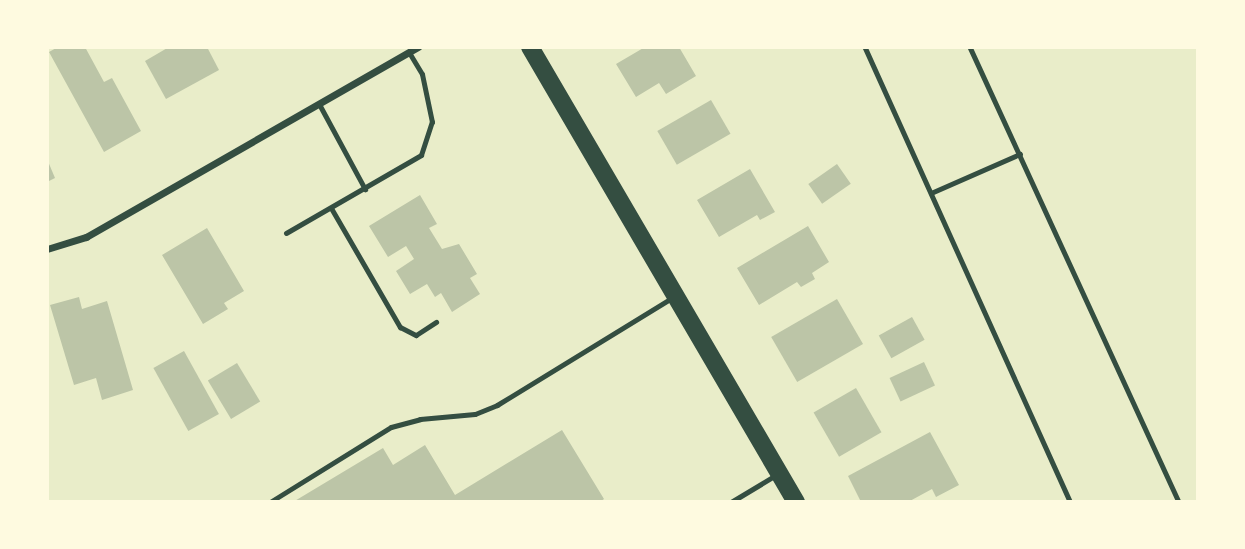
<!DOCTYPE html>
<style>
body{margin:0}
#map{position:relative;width:1245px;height:549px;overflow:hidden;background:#e9edc9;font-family:Poppins,sans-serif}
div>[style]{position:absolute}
.building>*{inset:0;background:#bcc5a7;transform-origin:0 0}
.path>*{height:4.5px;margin:-2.25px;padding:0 2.25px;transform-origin:2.25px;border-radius:2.25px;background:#344e41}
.service>*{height:5px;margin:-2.5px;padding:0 2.5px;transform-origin:2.5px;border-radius:2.5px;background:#344e41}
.minor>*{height:7px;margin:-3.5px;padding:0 3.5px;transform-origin:3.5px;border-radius:3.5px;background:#344e41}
.primary>*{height:18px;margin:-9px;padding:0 9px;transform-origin:9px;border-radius:9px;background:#344e41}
span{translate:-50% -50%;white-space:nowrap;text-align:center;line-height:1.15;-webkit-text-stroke:7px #fefae0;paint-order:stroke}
.frame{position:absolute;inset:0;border:49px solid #fefae0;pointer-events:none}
</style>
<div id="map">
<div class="building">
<i style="clip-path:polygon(58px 47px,85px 47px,104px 82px,112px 78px,141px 131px,104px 152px,49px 52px)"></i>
<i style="clip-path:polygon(169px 47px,207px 47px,219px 70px,166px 99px,145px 61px)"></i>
<i style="clip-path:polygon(645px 47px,679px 47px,696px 76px,666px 94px,659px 83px,636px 97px,616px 64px)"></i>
<i style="left:711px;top:100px;width:39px;height:62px;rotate:60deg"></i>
<i style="clip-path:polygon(47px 159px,55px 178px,47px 182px)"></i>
<i style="left:837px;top:164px;width:24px;height:35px;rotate:55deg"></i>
<i style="clip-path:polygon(750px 169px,775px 212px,760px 220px,757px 215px,719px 237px,697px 200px)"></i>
<i style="clip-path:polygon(420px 195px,437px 224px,429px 228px,442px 249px,459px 244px,477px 274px,470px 278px,480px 294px,452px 312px,441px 293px,435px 297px,427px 284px,410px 294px,396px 271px,414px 259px,406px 246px,388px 257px,369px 226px)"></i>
<i style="clip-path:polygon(808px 226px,829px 262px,812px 273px,815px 279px,801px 287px,797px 282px,759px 305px,737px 268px)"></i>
<i style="clip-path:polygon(207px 228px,244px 291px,224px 303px,228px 309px,203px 324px,162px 255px)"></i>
<i style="clip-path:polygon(79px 297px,82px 309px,107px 301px,133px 390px,102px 400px,96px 378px,74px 385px,50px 305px)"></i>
<i style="left:837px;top:299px;width:52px;height:76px;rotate:60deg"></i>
<i style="left:912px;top:317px;width:26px;height:38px;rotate:61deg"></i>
<i style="left:184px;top:351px;width:72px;height:35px;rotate:61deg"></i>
<i style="left:924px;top:362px;width:26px;height:38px;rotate:65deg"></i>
<i style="left:237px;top:363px;width:45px;height:34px;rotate:59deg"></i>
<i style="left:856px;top:388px;width:51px;height:49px;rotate:60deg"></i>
<i style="clip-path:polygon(562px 430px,604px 499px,600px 502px,293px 502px,383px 448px,393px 465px,425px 445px,455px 495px)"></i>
<i style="clip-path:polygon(930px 432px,959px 485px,936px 497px,932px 489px,908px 502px,861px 502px,848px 476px)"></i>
</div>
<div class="path">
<i style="left:865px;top:47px;width:499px;rotate:65.7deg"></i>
<i style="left:970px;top:47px;width:501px;rotate:65.33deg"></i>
<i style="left:931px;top:193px;width:97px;rotate:-23.7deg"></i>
</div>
<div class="service">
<i style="left:319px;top:104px;width:97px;rotate:61.6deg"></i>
<i style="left:331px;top:208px;width:138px;rotate:59.9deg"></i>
<i style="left:400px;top:327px;width:18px;rotate:27deg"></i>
<i style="left:416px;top:335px;width:24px;rotate:-33deg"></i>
<i style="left:286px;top:233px;width:156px;rotate:-30deg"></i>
<i style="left:421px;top:155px;width:35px;rotate:-72deg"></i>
<i style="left:432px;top:122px;width:49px;rotate:-101.8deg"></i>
<i style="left:422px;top:74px;width:26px;rotate:-121deg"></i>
<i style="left:270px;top:502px;width:142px;rotate:-31.8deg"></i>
<i style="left:391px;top:427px;width:30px;rotate:-15deg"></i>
<i style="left:420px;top:419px;width:55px;rotate:-5.2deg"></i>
<i style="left:475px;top:414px;width:24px;rotate:-22deg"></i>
<i style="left:497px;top:405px;width:206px;rotate:-31.5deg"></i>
<i style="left:731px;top:502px;width:52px;rotate:-31deg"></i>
</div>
<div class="minor">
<i style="left:47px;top:249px;width:41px;rotate:-17.1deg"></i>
<i style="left:86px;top:237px;width:383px;rotate:-29.8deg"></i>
</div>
<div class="primary">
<i style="left:530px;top:47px;width:527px;rotate:59.69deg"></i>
</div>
<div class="frame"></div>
</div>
